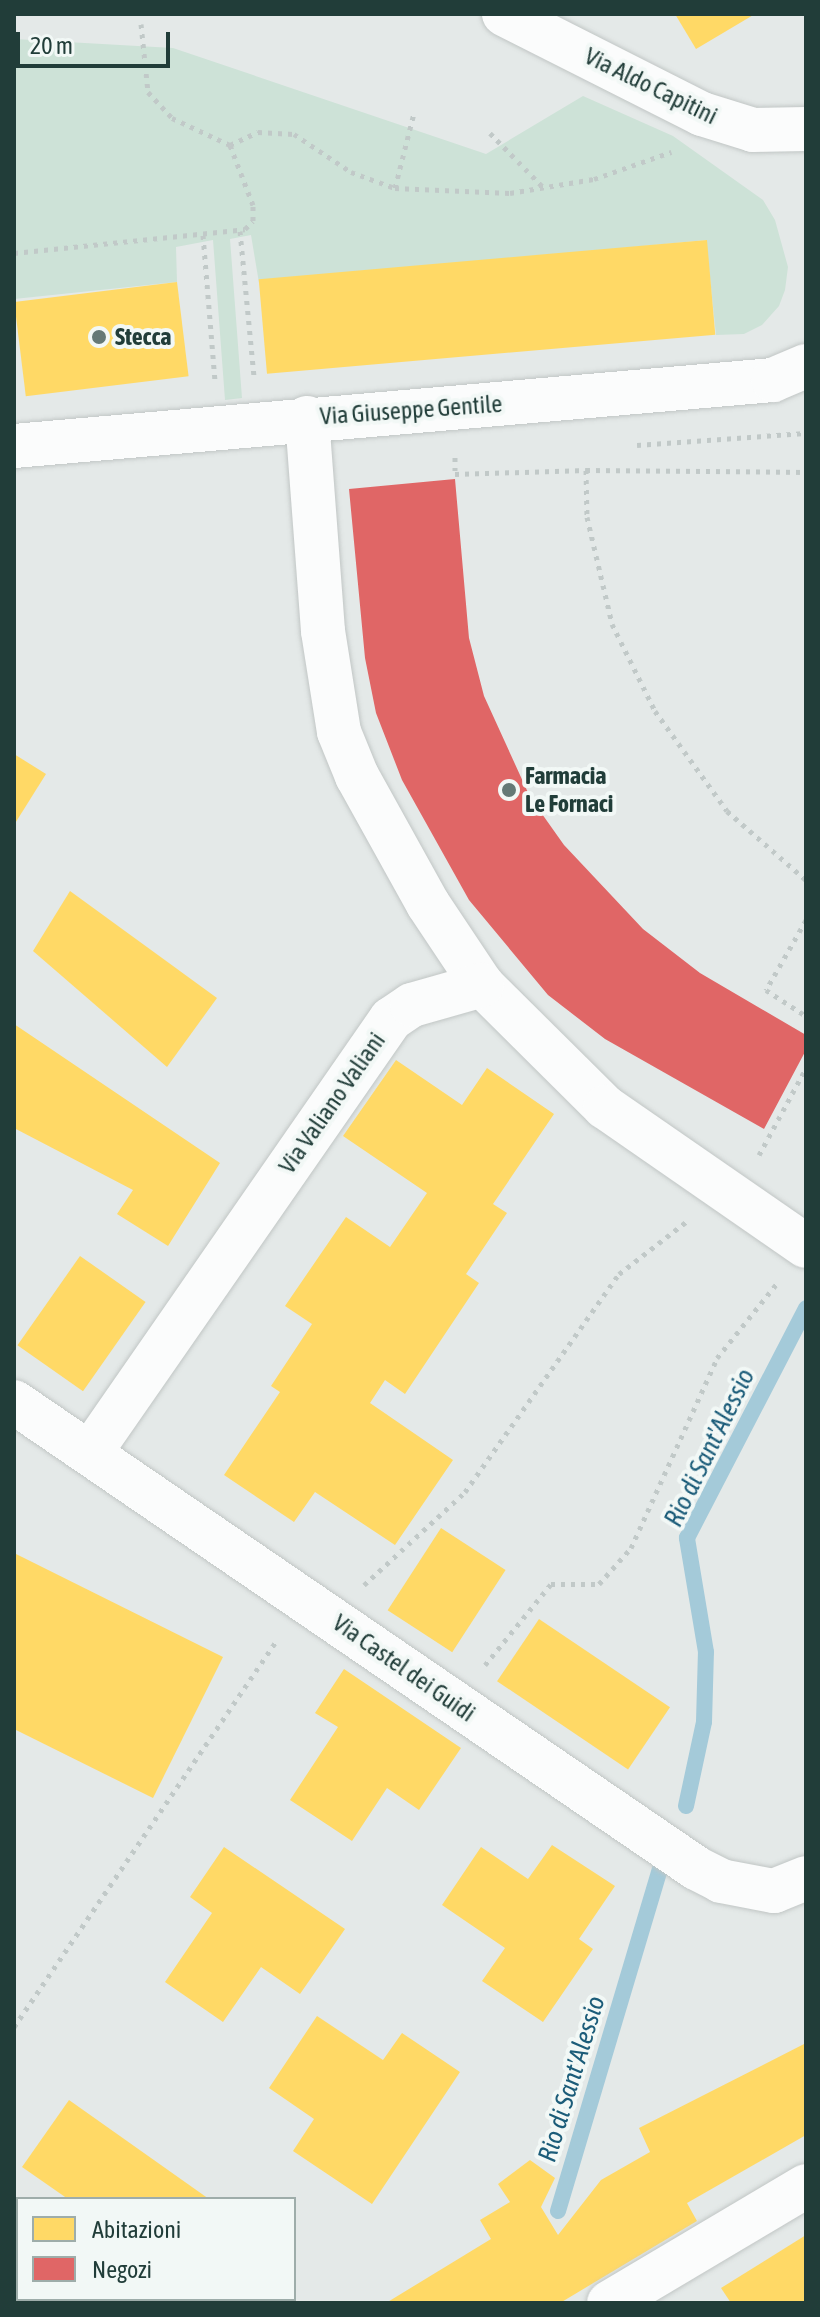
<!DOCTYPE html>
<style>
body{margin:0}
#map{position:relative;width:820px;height:2317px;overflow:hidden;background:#e4e9e8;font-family:"Asap Condensed",sans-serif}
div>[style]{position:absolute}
.green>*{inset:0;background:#cde2d7}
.homes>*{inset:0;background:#ffd966;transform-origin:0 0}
.shops>*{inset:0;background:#e06666}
.stream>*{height:16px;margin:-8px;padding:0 8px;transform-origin:8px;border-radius:8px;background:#a4cad9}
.path>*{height:5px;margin-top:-2.5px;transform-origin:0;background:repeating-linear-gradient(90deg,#c1c9c8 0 4px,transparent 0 10px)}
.roads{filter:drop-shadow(0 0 2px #c1c6c5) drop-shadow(0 0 2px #c1c6c5)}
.minor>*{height:44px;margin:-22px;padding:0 22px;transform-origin:22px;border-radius:22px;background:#fbfcfc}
.dots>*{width:22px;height:22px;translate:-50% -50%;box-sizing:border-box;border:4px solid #f2f8f6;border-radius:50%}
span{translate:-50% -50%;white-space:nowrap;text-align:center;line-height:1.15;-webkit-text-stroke:8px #f2f8f6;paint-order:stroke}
.street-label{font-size:24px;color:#213d39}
.poi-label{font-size:24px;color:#213d39;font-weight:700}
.left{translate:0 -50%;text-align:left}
.water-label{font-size:26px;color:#1b5c79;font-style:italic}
.frame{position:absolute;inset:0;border:16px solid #213d39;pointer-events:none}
.legend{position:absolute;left:16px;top:2197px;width:280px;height:104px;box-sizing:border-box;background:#f2f8f6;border:2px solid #9eadaa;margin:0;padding:10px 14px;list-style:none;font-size:24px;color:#213d39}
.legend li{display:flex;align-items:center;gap:16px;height:40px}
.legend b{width:40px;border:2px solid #9eadaa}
.scale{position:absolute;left:16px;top:32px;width:154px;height:36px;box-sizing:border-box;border:4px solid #213d39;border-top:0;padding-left:10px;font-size:24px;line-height:28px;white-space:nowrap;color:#213d39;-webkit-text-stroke:6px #f2f8f6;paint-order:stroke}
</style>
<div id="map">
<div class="green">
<i style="clip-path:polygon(14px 39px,173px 48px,486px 154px,583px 96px,673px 136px,763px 200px,775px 220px,788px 267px,785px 290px,779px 306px,762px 325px,744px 334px,716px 335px,706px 240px,259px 283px,251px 235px,230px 239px,242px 398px,225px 400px,213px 240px,176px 247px,177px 282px,14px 299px)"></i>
</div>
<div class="homes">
<i style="clip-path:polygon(675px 14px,755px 14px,696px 49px)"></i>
<i style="left:707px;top:240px;width:95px;height:450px;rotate:85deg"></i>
<i style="left:177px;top:282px;width:95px;height:164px;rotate:83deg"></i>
<i style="clip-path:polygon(14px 754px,46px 774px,14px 825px)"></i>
<i style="clip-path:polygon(70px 891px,217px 998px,167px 1067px,33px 951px)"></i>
<i style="clip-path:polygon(14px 1024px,220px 1163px,168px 1246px,117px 1214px,133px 1190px,14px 1128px)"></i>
<i style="clip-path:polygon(396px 1060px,462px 1105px,487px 1068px,554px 1114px,493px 1204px,507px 1213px,466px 1274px,479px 1283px,405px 1394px,385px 1380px,370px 1403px,453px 1460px,395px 1545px,315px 1492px,294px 1522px,224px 1475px,280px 1392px,271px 1386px,312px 1324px,285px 1306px,346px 1217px,390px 1247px,427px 1193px,343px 1136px)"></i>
<i style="left:80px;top:1256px;width:80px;height:109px;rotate:35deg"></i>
<i style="left:441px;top:1528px;width:77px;height:98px;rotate:33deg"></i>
<i style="clip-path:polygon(14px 1553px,223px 1657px,153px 1798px,14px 1729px)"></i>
<i style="left:539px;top:1619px;width:158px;height:75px;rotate:34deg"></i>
<i style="clip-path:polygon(344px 1669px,461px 1748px,419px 1810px,387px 1788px,352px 1841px,290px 1800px,338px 1727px,315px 1713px)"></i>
<i style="clip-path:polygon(552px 1845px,615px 1886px,579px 1939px,593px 1949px,543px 2022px,482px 1981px,505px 1948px,442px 1905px,481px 1847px,528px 1879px)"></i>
<i style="clip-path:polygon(224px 1847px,345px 1929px,300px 1994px,261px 1967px,223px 2022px,165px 1982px,212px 1913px,190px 1897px)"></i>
<i style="clip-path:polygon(317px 2016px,383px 2060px,402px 2033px,460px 2072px,372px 2204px,293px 2151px,314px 2119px,269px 2088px)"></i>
<i style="clip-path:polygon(806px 2043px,806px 2135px,687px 2203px,697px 2221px,560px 2303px,386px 2303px,491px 2239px,480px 2220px,510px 2202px,498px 2184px,530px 2160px,555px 2178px,541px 2207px,558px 2235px,601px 2180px,650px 2152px,639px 2128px)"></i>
<i style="clip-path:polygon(69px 2100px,209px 2199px,68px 2199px,22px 2167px)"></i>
<i style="clip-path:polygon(806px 2235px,806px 2303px,731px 2303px,721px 2288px)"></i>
</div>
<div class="shops">
<i style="clip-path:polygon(455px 479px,469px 638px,484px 696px,530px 797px,564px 845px,643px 929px,700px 973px,806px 1035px,806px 1050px,764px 1129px,605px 1039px,548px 995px,469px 900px,402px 780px,376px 713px,365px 658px,349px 489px)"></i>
</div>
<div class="stream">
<i style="left:686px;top:1806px;width:86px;rotate:-77.9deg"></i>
<i style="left:704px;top:1722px;width:70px;rotate:-88.4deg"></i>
<i style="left:706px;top:1652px;width:116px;rotate:-99.5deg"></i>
<i style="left:687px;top:1538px;width:259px;rotate:-62.6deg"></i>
<i style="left:558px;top:2211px;width:357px;rotate:-73.4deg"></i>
</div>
<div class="path">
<i style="left:141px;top:24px;width:68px;rotate:84.1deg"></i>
<i style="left:148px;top:92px;width:35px;rotate:47deg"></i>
<i style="left:172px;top:118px;width:64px;rotate:25deg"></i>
<i style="left:230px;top:145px;width:31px;rotate:-25deg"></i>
<i style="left:258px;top:132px;width:36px;rotate:3deg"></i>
<i style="left:294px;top:134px;width:69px;rotate:33.7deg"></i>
<i style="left:351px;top:172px;width:47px;rotate:20deg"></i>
<i style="left:395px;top:188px;width:115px;rotate:2.5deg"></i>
<i style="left:510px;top:193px;width:85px;rotate:-9.5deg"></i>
<i style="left:594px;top:179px;width:82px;rotate:-19.3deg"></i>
<i style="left:490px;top:133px;width:77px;rotate:45.5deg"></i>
<i style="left:395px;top:188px;width:77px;rotate:-75.8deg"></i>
<i style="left:240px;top:231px;width:147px;rotate:84.5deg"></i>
<i style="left:203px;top:235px;width:146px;rotate:85.3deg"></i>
<i style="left:14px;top:253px;width:232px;rotate:-5.9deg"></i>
<i style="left:245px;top:229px;width:11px;rotate:-45deg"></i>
<i style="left:253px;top:221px;width:16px;rotate:-90deg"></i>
<i style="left:253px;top:205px;width:64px;rotate:-111deg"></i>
<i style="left:637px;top:445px;width:169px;rotate:-4.1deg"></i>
<i style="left:455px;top:457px;width:17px;rotate:90deg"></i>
<i style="left:455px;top:474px;width:131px;rotate:-1.7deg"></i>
<i style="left:586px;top:470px;width:47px;rotate:88.8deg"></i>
<i style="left:587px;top:517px;width:110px;rotate:76.8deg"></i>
<i style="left:612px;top:624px;width:97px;rotate:63.7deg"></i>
<i style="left:655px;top:711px;width:123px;rotate:54.2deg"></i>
<i style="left:727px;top:811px;width:105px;rotate:41.1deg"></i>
<i style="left:586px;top:470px;width:220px;rotate:0.5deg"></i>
<i style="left:806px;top:920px;width:81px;rotate:119.7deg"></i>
<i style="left:766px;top:990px;width:48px;rotate:33deg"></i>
<i style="left:759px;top:1155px;width:99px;rotate:-61.6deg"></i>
<i style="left:364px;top:1585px;width:137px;rotate:-42.6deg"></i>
<i style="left:465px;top:1492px;width:267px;rotate:-54.8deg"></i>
<i style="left:619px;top:1274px;width:86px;rotate:-37.9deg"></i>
<i style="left:485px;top:1665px;width:104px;rotate:-50.8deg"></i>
<i style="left:551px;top:1584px;width:48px"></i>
<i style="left:599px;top:1584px;width:48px;rotate:-48.4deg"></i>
<i style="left:631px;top:1548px;width:209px;rotate:-65.6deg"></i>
<i style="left:717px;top:1358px;width:97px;rotate:-51.2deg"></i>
<i style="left:14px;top:2027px;width:468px;rotate:-55.8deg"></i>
</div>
<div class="roads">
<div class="minor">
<i style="left:504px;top:14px;width:222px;rotate:26.8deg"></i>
<i style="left:702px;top:114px;width:53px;rotate:17.4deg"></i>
<i style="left:753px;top:130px;width:53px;rotate:-1.1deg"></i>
<i style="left:307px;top:418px;width:214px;rotate:85.7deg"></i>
<i style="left:323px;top:631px;width:102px;rotate:81deg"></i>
<i style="left:339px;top:732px;width:48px;rotate:67.8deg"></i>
<i style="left:357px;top:776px;width:146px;rotate:61deg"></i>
<i style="left:428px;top:904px;width:97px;rotate:56.3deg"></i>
<i style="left:482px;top:985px;width:173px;rotate:44.8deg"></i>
<i style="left:605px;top:1107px;width:244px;rotate:34.7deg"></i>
<i style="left:14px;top:446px;width:762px;rotate:-4.97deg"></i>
<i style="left:773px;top:380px;width:36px;rotate:-23deg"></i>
<i style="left:14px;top:1402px;width:826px;rotate:34.34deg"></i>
<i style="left:696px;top:1868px;width:28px;rotate:27deg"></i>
<i style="left:721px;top:1881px;width:54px;rotate:10.7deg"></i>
<i style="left:774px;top:1891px;width:35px;rotate:-22deg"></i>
<i style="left:90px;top:1453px;width:528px;rotate:-55.26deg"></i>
<i style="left:391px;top:1019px;width:25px;rotate:-34deg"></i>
<i style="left:412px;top:1005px;width:73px;rotate:-15.9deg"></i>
<i style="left:609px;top:2303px;width:229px;rotate:-30.7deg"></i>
</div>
</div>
<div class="dots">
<i style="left:99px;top:337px;background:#657976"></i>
<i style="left:509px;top:790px;background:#657976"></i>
</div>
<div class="street-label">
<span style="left:651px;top:86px;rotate:26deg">Via Aldo Capitini</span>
<span style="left:411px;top:410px;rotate:-4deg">Via Giuseppe Gentile</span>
<span style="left:332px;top:1103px;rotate:-55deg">Via Valiano Valiani</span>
<span style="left:404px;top:1668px;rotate:35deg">Via Castel dei Guidi</span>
</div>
<div class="poi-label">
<span class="left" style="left:115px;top:337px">Stecca</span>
<span class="left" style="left:525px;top:790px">Farmacia<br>Le Fornaci</span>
</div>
<div class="water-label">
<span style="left:710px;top:1448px;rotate:-64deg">Rio di Sant'Alessio</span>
<span style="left:572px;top:2079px;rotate:-73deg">Rio di Sant'Alessio</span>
</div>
<div class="frame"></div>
<ul class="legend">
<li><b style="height:22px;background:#ffd966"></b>Abitazioni</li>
<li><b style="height:22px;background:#e06666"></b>Negozi</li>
</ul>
<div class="scale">20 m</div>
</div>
